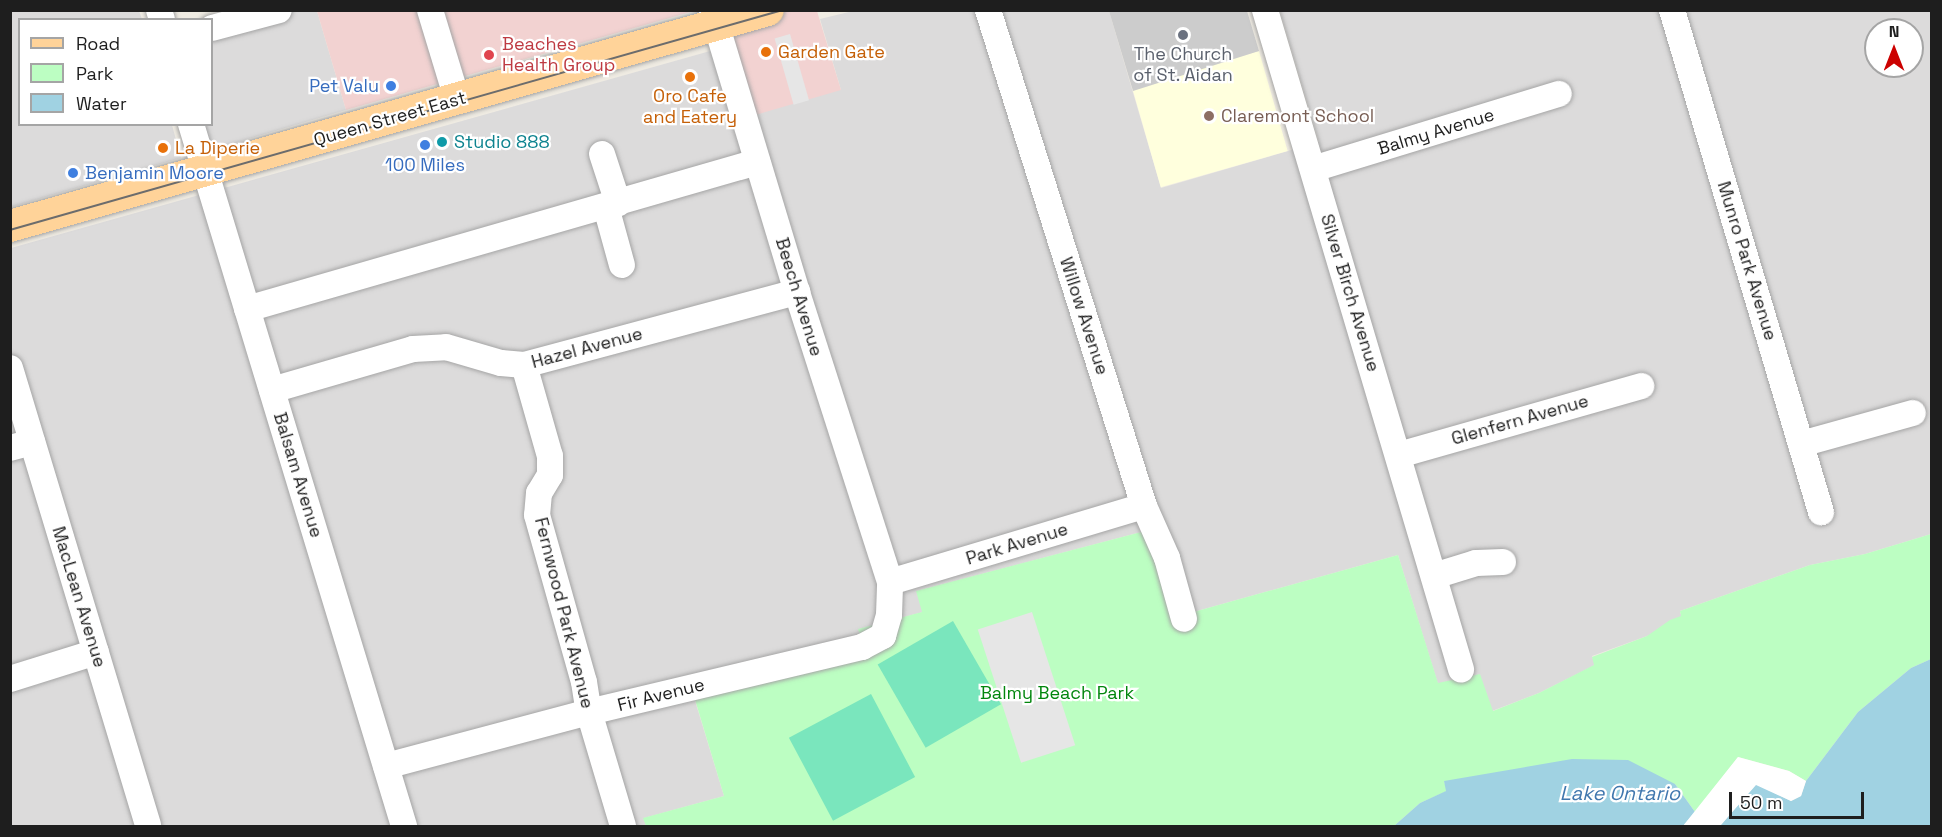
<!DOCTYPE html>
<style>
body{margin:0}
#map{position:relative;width:1942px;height:837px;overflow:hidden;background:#f0ece3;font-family:"Space Grotesk",sans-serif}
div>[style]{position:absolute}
.residential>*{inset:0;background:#dcdbdb}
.commercial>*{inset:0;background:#f2d2d1}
.education>*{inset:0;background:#ffd;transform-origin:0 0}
.religious>*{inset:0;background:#ccc}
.park>*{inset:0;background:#bcfec2}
.pitch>*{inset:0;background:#7ae6bd;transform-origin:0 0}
.parking>*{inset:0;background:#e6e6e6;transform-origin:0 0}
.water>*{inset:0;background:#a0d2e2}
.pier>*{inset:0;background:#fff}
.roads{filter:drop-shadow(0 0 2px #a5a5a5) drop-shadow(0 0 2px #a5a5a5)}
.minor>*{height:26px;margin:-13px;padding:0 13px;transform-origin:13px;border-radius:13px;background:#fff}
.major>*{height:32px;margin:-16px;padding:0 16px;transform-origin:16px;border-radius:16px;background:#ffd399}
.tram>*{height:1.5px;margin:-0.75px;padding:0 0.75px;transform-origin:0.75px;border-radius:0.75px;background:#6c6c6c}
.dots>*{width:16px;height:16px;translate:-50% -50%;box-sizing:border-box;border:3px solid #fff;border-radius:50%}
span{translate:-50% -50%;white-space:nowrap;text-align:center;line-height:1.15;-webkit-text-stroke:4.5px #fff;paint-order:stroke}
.health-label{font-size:18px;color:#be3a42}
.left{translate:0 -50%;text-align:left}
.food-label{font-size:18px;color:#c56008}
.worship-label{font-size:18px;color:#5b616d}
.shop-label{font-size:18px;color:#366cbe}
.right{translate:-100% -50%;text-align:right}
.education-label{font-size:18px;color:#785e54}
.street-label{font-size:18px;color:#1e1e1e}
.culture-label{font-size:18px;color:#0d838f}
.park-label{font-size:18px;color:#02860d}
.water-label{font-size:20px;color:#4077ae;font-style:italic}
.frame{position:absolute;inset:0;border:12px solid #1e1e1e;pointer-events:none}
.legend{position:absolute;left:18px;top:18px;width:195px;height:108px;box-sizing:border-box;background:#fff;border:2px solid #a5a5a5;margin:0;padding:8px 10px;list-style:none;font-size:18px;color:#1e1e1e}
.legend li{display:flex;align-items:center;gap:12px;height:30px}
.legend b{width:30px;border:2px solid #a5a5a5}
.north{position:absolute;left:1864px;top:18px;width:60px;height:60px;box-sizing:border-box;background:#fff;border:2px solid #a5a5a5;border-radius:50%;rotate:0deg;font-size:16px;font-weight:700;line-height:24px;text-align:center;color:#1e1e1e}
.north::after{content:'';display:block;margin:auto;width:21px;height:27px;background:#cc0100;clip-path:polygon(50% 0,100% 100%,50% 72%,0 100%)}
.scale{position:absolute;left:1729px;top:792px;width:135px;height:27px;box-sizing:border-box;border:3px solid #1e1e1e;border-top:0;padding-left:8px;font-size:18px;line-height:21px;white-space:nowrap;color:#1e1e1e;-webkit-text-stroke:4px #fff;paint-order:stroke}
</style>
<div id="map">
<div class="residential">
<i style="clip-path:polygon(11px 10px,139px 11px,142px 19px,20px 20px,20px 124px,172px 125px,181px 158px,11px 207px)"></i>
<i style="clip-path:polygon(268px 11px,317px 11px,346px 110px,211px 150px,203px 125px,212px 124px,212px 27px)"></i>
<i style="clip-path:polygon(evenodd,853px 11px,1109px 11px,1161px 188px,1319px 142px,1280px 11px,1931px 11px,1931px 534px,1865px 554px,1810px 565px,1680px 611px,1683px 623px,1592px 656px,1595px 665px,1539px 693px,1492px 711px,1438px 684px,1398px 555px,1172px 618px,1145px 531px,917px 591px,923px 612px,859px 629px,861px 639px,693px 694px,724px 796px,644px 818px,646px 826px,11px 826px,11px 248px,735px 44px,841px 90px,820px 19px,853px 11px,1876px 30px,1912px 30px,1912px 66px,1876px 66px,1876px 30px)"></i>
</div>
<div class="commercial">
<i style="clip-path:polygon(317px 11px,694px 11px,346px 110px)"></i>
<i style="clip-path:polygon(726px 11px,817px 11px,841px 90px,752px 116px)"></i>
</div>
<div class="education">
<i style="left:1259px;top:51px;width:104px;height:132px;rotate:74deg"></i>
</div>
<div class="religious">
<i style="clip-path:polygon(1109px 11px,1247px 11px,1259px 51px,1133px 91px)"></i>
</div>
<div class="park">
<i style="clip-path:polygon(1145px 531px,1172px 618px,1398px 555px,1438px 683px,1480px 674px,1493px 711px,1539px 693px,1594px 665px,1592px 657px,1647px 636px,1670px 620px,1681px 616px,1680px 611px,1810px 565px,1865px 554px,1931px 534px,1931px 659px,1911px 668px,1858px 712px,1806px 781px,1789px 771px,1738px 757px,1695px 812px,1675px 784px,1444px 781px,1447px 791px,1420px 803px,1394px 826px,646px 826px,643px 818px,724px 796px,693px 693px,861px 639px,858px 629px,922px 612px,916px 591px)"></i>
</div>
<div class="pitch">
<i style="left:953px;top:621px;width:96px;height:87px;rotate:60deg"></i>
<i style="left:871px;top:694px;width:94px;height:93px;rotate:62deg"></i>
</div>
<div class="parking">
<i style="left:790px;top:34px;width:69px;height:16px;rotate:74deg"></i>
<i style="left:1032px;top:612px;width:140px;height:57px;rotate:72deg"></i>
</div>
<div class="water">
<i style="clip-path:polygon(1931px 659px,1931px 826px,1720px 826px,1756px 784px,1791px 801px,1801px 796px,1806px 781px,1858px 712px,1911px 668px)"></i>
<i style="clip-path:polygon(1572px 759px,1628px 760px,1675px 784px,1695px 812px,1683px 826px,1394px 826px,1420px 803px,1446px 791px,1444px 781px)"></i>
</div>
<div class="pier">
<i style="clip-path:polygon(1738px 757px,1789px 771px,1806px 781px,1801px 796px,1791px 801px,1756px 785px,1720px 826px,1683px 826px)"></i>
</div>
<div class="roads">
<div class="minor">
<i style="left:159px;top:10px;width:10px;rotate:73deg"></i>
<i style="left:430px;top:10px;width:93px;rotate:73.1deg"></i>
<i style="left:988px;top:10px;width:520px;rotate:72.54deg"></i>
<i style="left:1144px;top:506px;width:57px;rotate:66.1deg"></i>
<i style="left:1167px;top:558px;width:63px;rotate:74.4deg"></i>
<i style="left:1265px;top:10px;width:688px;rotate:73.44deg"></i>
<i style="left:1672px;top:10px;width:524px;rotate:73.47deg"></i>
<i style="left:212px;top:28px;width:69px;rotate:-15deg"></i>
<i style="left:191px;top:124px;width:734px;rotate:73.12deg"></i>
<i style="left:602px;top:154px;width:52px;rotate:71.9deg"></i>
<i style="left:1313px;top:169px;width:257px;rotate:-17deg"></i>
<i style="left:606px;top:207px;width:60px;rotate:74.6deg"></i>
<i style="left:247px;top:309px;width:531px;rotate:-16.08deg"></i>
<i style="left:524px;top:365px;width:95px;rotate:74.1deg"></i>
<i style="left:550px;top:456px;width:19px;rotate:90deg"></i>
<i style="left:550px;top:475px;width:21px;rotate:121deg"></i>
<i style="left:539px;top:493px;width:22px;rotate:95deg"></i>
<i style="left:537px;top:515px;width:173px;rotate:74.3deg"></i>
<i style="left:584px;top:682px;width:30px;rotate:81deg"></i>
<i style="left:589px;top:712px;width:119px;rotate:73.4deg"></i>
<i style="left:10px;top:368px;width:478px;rotate:73.2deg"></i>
<i style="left:272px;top:390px;width:147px;rotate:-16.2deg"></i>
<i style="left:413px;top:349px;width:33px;rotate:-3deg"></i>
<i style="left:446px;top:347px;width:57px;rotate:16.2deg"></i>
<i style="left:501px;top:363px;width:23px;rotate:5deg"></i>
<i style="left:524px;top:365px;width:283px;rotate:-15deg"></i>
<i style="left:1801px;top:444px;width:116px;rotate:-15.5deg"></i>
<i style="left:10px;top:448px;width:23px;rotate:-15deg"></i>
<i style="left:1399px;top:455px;width:252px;rotate:-15.9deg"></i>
<i style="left:1434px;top:576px;width:44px;rotate:-17.2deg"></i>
<i style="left:1476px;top:563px;width:27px;rotate:-2deg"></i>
<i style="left:890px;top:582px;width:265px;rotate:-16.7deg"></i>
<i style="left:10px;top:679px;width:90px;rotate:-17.4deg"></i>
<i style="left:386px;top:766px;width:210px;rotate:-14.9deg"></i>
<i style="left:589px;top:712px;width:281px;rotate:-13.4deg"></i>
<i style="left:862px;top:647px;width:24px;rotate:-28deg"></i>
<i style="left:883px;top:636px;width:22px;rotate:-74deg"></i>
<i style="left:889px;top:615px;width:33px;rotate:-88deg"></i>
<i style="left:890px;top:582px;width:305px;rotate:-107.8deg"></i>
<i style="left:797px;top:292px;width:295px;rotate:-106.8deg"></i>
</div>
<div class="major">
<i style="left:10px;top:226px;width:788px;rotate:-15.91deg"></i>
</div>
</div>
<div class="tram">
<i style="left:10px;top:230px;width:804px;rotate:-15.89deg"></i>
</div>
<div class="dots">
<i style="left:1183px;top:35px;background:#6b7280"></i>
<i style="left:766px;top:52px;background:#e8710a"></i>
<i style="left:489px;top:55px;background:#e0444e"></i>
<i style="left:690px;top:77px;background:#e8710a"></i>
<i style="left:391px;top:86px;background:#3f7fe0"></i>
<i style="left:1209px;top:116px;background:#8d6e63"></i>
<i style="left:442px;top:142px;background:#0f9aa8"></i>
<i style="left:425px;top:145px;background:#3f7fe0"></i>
<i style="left:163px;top:148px;background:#e8710a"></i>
<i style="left:73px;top:173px;background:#3f7fe0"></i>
</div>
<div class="health-label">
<span class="left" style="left:502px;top:55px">Beaches<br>Health Group</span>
</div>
<div class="food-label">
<span class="left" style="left:778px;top:52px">Garden Gate</span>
<span style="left:690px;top:107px">Oro Cafe<br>and Eatery</span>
<span class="left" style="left:175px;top:148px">La Diperie</span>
</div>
<div class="worship-label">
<span style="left:1183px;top:65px">The Church<br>of St. Aidan</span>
</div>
<div class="shop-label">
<span class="right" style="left:379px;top:86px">Pet Valu</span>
<span style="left:425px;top:165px">100 Miles</span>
<span class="left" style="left:85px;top:173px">Benjamin Moore</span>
</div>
<div class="education-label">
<span class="left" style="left:1221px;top:116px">Claremont School</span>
</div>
<div class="street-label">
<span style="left:390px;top:119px;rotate:-16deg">Queen Street East</span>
<span style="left:1436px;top:132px;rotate:-17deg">Balmy Avenue</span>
<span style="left:1747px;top:261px;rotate:73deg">Munro Park Avenue</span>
<span style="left:1350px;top:293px;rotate:73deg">Silver Birch Avenue</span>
<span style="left:799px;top:297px;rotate:73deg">Beech Avenue</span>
<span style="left:1084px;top:316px;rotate:72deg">Willow Avenue</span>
<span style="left:587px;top:348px;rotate:-15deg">Hazel Avenue</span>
<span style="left:1520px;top:420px;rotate:-16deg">Glenfern Avenue</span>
<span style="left:298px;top:475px;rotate:73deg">Balsam Avenue</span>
<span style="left:1017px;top:544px;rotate:-17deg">Park Avenue</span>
<span style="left:79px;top:597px;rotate:73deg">MacLean Avenue</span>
<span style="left:564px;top:613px;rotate:76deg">Fernwood Park Avenue</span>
<span style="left:661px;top:695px;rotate:-14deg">Fir Avenue</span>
</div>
<div class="culture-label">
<span class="left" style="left:454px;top:142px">Studio 888</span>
</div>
<div class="park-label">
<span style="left:1057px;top:693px">Balmy Beach Park</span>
</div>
<div class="water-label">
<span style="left:1620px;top:793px">Lake Ontario</span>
</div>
<div class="frame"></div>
<ul class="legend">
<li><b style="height:8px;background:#ffd399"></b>Road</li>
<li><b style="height:16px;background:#bcfec2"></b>Park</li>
<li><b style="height:16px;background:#a0d2e2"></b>Water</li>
</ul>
<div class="north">N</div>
<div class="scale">50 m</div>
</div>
